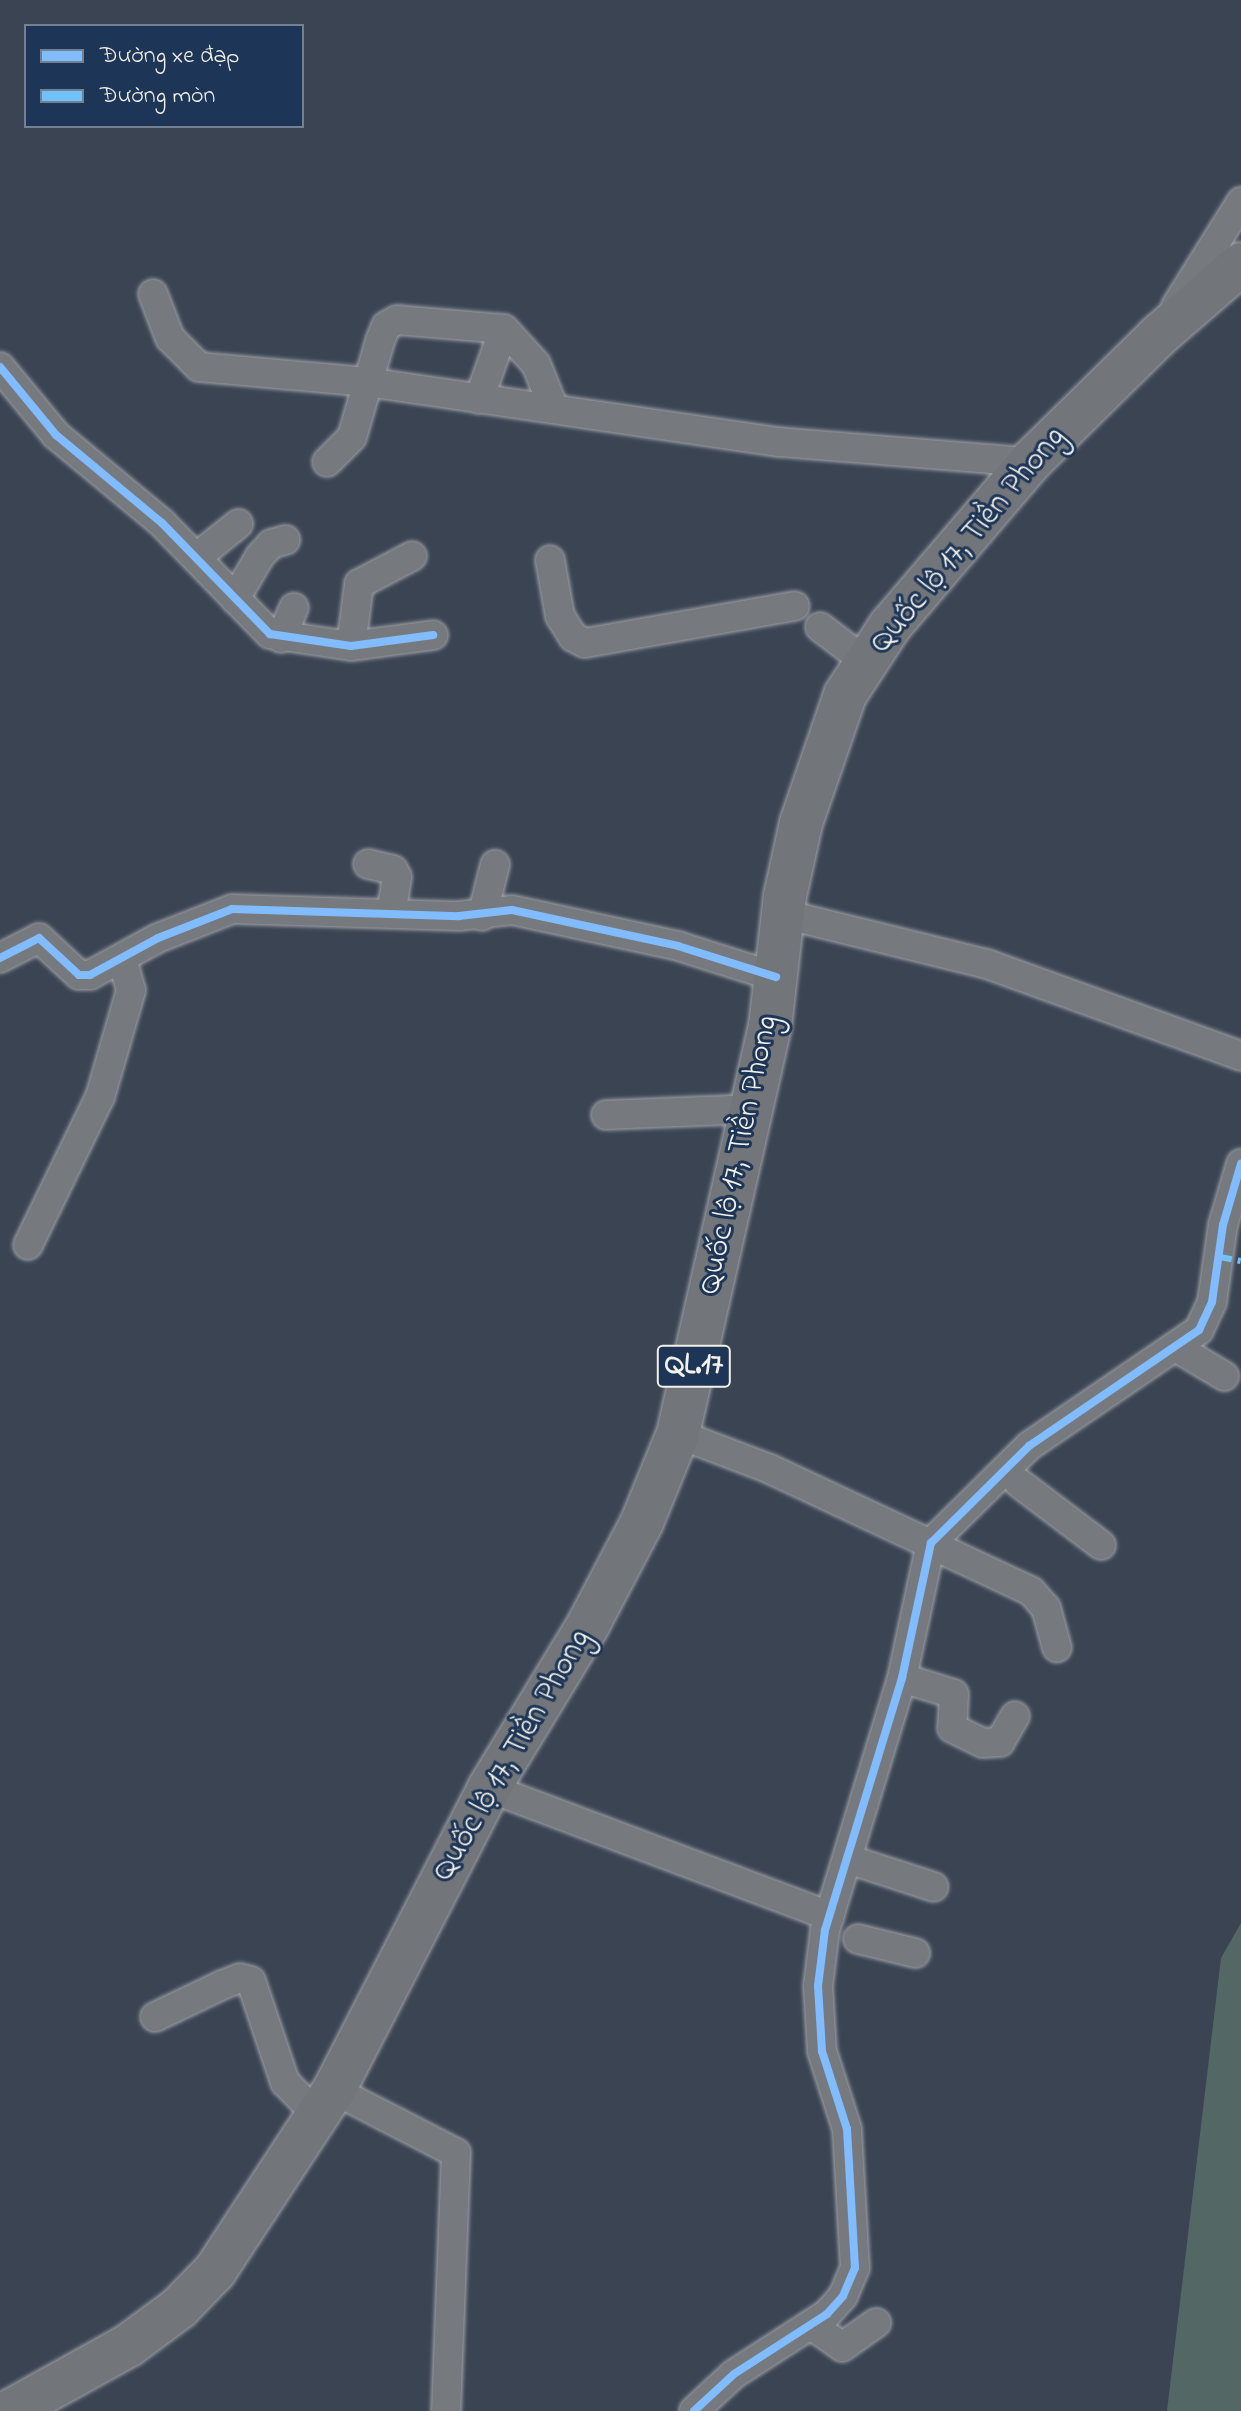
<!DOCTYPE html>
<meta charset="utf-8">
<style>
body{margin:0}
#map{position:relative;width:1241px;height:2411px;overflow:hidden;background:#3b4453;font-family:"Indie Flower",sans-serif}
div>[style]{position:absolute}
.green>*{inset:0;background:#536765}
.roads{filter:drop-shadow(0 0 2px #9fa2a7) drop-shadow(0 0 2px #9fa2a7)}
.minor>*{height:28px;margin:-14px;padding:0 14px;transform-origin:14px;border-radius:14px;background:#767a7f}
.highway>*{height:42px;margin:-21px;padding:0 21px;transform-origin:21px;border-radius:21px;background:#727579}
.quiet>*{height:6px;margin-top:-3px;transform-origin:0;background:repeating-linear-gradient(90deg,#70c2fc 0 12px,transparent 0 18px)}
.cycleway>*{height:8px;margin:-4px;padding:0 4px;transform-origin:4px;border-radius:4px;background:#80bcff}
span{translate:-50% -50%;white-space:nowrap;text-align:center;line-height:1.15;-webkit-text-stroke:6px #1d3557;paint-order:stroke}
.shield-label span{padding:2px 6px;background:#1d3557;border:2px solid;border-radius:6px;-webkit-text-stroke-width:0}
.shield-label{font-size:30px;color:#f4f1e8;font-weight:700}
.street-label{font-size:32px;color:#f4f1e8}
.legend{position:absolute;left:24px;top:24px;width:280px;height:104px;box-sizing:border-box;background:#1d3557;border:2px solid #738091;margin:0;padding:10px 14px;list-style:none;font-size:24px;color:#f4f1e8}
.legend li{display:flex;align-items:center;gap:16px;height:40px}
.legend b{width:40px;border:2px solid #738091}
</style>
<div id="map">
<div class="green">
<i style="clip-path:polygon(1241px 1923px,1241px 2411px,1167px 2411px,1221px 1958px)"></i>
</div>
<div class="roads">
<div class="minor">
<i style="left:153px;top:294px;width:47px;rotate:68.9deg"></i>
<i style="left:170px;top:338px;width:41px;rotate:45deg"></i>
<i style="left:199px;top:367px;width:169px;rotate:5.1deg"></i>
<i style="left:367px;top:382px;width:416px;rotate:8.3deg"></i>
<i style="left:779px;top:442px;width:252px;rotate:4.6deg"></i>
<i style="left:1176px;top:306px;width:123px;rotate:-58deg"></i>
<i style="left:0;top:367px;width:88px;rotate:50.5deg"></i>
<i style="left:56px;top:435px;width:138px;rotate:39.7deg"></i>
<i style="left:162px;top:523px;width:155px;rotate:45.8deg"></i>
<i style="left:270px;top:634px;width:82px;rotate:8.4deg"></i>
<i style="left:351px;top:646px;width:83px;rotate:-7.6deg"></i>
<i style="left:479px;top:399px;width:74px;rotate:-70.3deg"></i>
<i style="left:327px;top:462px;width:35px;rotate:-45deg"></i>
<i style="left:352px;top:437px;width:100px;rotate:-73.7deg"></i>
<i style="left:380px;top:341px;width:16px;rotate:-68deg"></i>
<i style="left:386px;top:326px;width:13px;rotate:-29deg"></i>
<i style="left:397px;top:320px;width:107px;rotate:4.8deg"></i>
<i style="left:504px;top:329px;width:47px;rotate:47.6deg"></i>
<i style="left:536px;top:364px;width:48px;rotate:68.2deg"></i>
<i style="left:197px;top:557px;width:53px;rotate:-38.8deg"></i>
<i style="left:550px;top:560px;width:57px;rotate:79.9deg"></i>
<i style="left:560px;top:616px;width:25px;rotate:58deg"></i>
<i style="left:573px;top:637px;width:13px;rotate:27deg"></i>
<i style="left:585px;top:643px;width:213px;rotate:-10deg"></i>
<i style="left:235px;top:599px;width:50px;rotate:-59.8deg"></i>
<i style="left:260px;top:556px;width:16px;rotate:-47deg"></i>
<i style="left:271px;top:544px;width:15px;rotate:-16deg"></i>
<i style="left:820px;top:627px;width:58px;rotate:37.3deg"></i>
<i style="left:281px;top:638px;width:33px;rotate:-67deg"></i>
<i style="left:351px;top:646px;width:63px;rotate:-82.6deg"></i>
<i style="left:359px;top:584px;width:60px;rotate:-27.8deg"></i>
<i style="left:368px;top:864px;width:26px;rotate:13deg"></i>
<i style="left:393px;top:870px;width:8px;rotate:60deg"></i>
<i style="left:397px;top:877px;width:36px;rotate:99deg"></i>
<i style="left:783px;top:914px;width:210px;rotate:13.8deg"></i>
<i style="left:987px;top:964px;width:270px;rotate:19.9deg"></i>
<i style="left:482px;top:916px;width:53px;rotate:-75.7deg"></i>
<i style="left:0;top:958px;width:44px;rotate:-27.1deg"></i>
<i style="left:39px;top:938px;width:54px;rotate:42.8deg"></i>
<i style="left:79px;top:975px;width:11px"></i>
<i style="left:90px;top:975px;width:77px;rotate:-28.6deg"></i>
<i style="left:158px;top:938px;width:79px;rotate:-21.4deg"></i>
<i style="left:232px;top:909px;width:227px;rotate:1.8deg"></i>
<i style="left:459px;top:916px;width:53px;rotate:-6.5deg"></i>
<i style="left:512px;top:910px;width:170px;rotate:12.2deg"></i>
<i style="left:678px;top:946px;width:103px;rotate:17.6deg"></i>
<i style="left:606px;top:1115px;width:147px;rotate:-2.3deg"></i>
<i style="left:28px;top:1245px;width:165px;rotate:-64.1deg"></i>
<i style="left:100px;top:1097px;width:111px;rotate:-73.8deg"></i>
<i style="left:131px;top:990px;width:33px;rotate:-106deg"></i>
<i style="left:1177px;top:1348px;width:55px;rotate:30.8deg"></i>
<i style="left:678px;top:1434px;width:98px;rotate:20.8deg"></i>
<i style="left:770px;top:1469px;width:288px;rotate:25.1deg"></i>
<i style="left:1031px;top:1591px;width:23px;rotate:49deg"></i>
<i style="left:1046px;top:1608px;width:41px;rotate:74.6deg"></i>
<i style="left:1019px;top:1483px;width:103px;rotate:37.1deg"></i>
<i style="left:902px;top:1678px;width:54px;rotate:17.1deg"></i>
<i style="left:954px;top:1694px;width:34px;rotate:93deg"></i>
<i style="left:952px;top:1728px;width:34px;rotate:26deg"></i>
<i style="left:983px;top:1743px;width:17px;rotate:-3deg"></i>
<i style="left:1000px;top:1742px;width:30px;rotate:-60deg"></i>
<i style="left:489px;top:1788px;width:364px;rotate:20.6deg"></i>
<i style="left:848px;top:1859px;width:90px;rotate:18deg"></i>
<i style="left:858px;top:1939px;width:59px;rotate:13.8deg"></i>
<i style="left:155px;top:2017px;width:74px;rotate:-25.5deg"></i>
<i style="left:222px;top:1985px;width:19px;rotate:-21deg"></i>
<i style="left:240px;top:1978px;width:11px;rotate:15deg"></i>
<i style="left:251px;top:1981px;width:107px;rotate:71.4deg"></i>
<i style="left:285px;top:2082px;width:47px;rotate:45.9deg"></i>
<i style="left:334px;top:2090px;width:137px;rotate:27.3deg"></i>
<i style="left:456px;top:2153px;width:258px;rotate:92.2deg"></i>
<i style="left:811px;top:2325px;width:38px;rotate:35deg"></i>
<i style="left:842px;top:2347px;width:42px;rotate:-35.2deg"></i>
<i style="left:694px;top:2411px;width:54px;rotate:-42.8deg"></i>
<i style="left:734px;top:2374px;width:111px;rotate:-32.8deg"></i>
<i style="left:827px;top:2314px;width:24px;rotate:-48deg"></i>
<i style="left:843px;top:2296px;width:30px;rotate:-67deg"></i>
<i style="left:855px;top:2268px;width:139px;rotate:-93.3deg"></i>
<i style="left:847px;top:2129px;width:82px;rotate:-107.8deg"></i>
<i style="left:822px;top:2051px;width:65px;rotate:-93.5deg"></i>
<i style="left:818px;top:1986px;width:56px;rotate:-82.9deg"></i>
<i style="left:825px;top:1930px;width:264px;rotate:-73deg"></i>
<i style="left:902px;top:1678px;width:138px;rotate:-77.9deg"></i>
<i style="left:931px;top:1543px;width:138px;rotate:-44.7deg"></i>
<i style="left:1029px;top:1446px;width:206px;rotate:-34.3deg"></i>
<i style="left:1199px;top:1330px;width:31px;rotate:-65deg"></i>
<i style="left:1212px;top:1302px;width:78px;rotate:-81.9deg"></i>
<i style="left:1223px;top:1225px;width:64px;rotate:-73.6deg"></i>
</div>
<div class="highway">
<i style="left:10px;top:2411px;width:136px;rotate:-29deg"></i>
<i style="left:129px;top:2345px;width:62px;rotate:-36.5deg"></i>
<i style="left:179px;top:2308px;width:52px;rotate:-45.8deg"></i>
<i style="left:215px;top:2271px;width:217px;rotate:-56.7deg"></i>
<i style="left:334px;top:2090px;width:339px;rotate:-62.8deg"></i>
<i style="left:489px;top:1788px;width:191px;rotate:-58.7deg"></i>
<i style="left:588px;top:1625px;width:116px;rotate:-62.3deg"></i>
<i style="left:642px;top:1522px;width:95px;rotate:-67.8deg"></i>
<i style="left:678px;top:1434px;width:417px;rotate:-77.3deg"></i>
<i style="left:770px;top:1027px;width:132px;rotate:-83.5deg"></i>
<i style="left:785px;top:896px;width:75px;rotate:-77.6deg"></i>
<i style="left:801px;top:823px;width:135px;rotate:-71deg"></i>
<i style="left:845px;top:695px;width:82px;rotate:-56.9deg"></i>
<i style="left:890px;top:626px;width:216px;rotate:-49.5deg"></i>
<i style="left:1030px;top:462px;width:180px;rotate:-44.5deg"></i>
<i style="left:1158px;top:336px;width:110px;rotate:-40.9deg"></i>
</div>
</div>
<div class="quiet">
<i style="left:1220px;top:1257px;width:21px;rotate:11deg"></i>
</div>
<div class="cycleway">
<i style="left:0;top:367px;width:88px;rotate:50.5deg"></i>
<i style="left:56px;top:435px;width:138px;rotate:39.7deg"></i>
<i style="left:162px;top:523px;width:155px;rotate:45.8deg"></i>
<i style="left:270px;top:634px;width:82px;rotate:8.4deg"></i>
<i style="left:351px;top:646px;width:83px;rotate:-7.6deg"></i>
<i style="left:0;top:958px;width:44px;rotate:-27.1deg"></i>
<i style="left:39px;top:938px;width:54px;rotate:42.8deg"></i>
<i style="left:79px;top:975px;width:11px"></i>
<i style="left:90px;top:975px;width:77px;rotate:-28.6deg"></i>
<i style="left:158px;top:938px;width:79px;rotate:-21.4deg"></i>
<i style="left:232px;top:909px;width:227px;rotate:1.8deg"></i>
<i style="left:459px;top:916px;width:53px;rotate:-6.5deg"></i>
<i style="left:512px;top:910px;width:170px;rotate:12.2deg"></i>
<i style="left:678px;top:946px;width:103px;rotate:17.6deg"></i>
<i style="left:694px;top:2411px;width:54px;rotate:-42.8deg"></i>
<i style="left:734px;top:2374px;width:111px;rotate:-32.8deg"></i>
<i style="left:827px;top:2314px;width:24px;rotate:-48deg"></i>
<i style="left:843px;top:2296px;width:30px;rotate:-67deg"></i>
<i style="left:855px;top:2268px;width:139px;rotate:-93.3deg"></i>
<i style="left:847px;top:2129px;width:82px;rotate:-107.8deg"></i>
<i style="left:822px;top:2051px;width:65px;rotate:-93.5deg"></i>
<i style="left:818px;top:1986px;width:56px;rotate:-82.9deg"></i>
<i style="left:825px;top:1930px;width:264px;rotate:-73deg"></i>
<i style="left:902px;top:1678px;width:138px;rotate:-77.9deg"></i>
<i style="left:931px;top:1543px;width:138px;rotate:-44.7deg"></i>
<i style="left:1029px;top:1446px;width:206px;rotate:-34.3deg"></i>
<i style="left:1199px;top:1330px;width:31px;rotate:-65deg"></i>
<i style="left:1212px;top:1302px;width:78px;rotate:-81.9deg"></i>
<i style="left:1223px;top:1225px;width:64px;rotate:-73.6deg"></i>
</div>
<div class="shield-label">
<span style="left:694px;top:1366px">QL.17</span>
</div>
<div class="street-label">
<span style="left:969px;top:541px;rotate:-50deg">Quốc lộ 17, Tiền Phong</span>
<span style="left:740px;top:1155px;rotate:-78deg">Quốc lộ 17, Tiền Phong</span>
<span style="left:513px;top:1756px;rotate:-60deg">Quốc lộ 17, Tiền Phong</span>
</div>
<ul class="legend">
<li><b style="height:10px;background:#80bcff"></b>Đường xe đạp</li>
<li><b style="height:10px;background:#70c2fc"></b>Đường mòn</li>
</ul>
</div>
